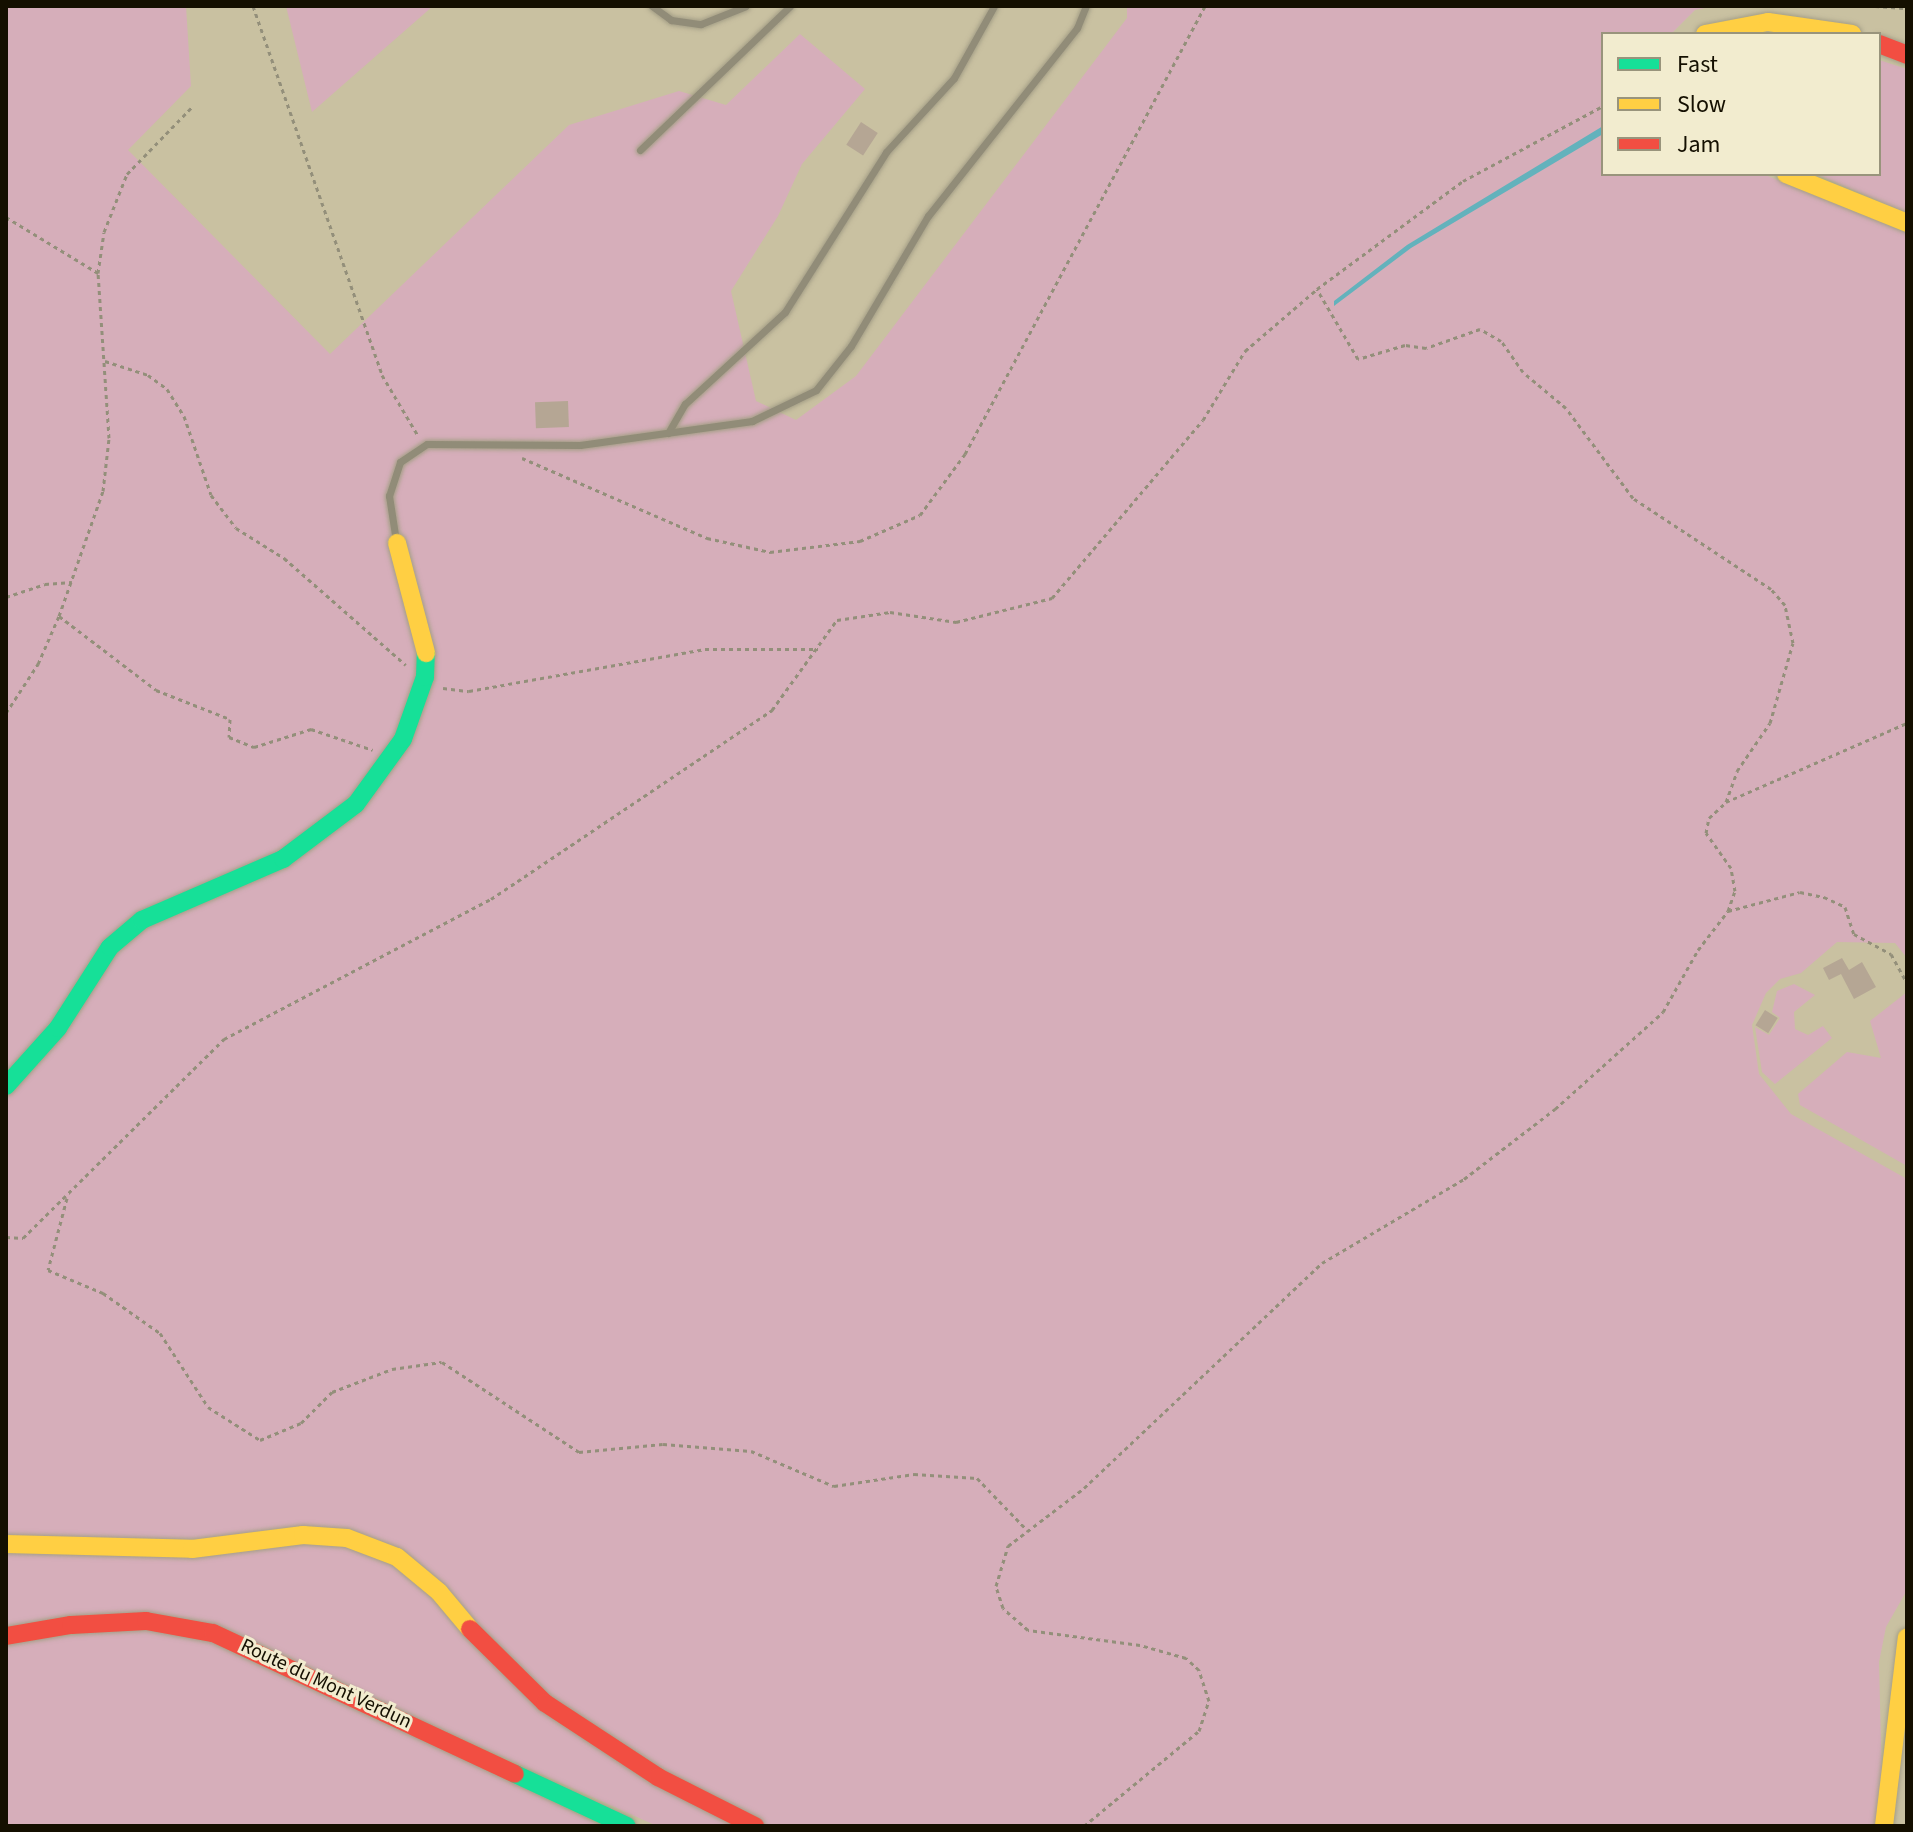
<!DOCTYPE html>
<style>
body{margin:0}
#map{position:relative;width:1913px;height:1832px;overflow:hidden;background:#c9c1a1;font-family:"Source Sans 3",sans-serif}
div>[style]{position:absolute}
.green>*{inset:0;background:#d6aeba}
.water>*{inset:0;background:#63b2bc}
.building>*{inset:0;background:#b5a694;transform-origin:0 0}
.path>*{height:3px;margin-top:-1.5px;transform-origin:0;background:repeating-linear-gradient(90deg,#938f7a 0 4px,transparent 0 8px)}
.roads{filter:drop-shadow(0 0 2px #a59f87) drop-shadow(0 0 2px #a59f87)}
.lane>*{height:7px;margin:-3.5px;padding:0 3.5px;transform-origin:3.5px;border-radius:3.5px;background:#918c78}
.fast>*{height:18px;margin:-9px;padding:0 9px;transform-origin:9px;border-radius:9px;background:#16e098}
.slow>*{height:18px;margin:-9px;padding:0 9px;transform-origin:9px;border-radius:9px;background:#ffcf43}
.jam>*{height:18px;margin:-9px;padding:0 9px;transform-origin:9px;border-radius:9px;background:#f24e42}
span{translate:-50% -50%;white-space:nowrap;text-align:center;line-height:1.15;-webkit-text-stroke:6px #f2eccf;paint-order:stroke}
.street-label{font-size:20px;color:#140f00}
.frame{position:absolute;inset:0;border:8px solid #140f00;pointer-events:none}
.legend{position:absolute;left:1601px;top:32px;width:280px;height:144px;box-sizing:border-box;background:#f2eccf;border:2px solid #99947c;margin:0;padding:10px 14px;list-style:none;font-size:24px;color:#140f00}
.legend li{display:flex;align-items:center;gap:16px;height:40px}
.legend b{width:40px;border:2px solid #99947c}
</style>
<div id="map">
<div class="green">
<i style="clip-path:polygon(6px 6px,186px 6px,191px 86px,128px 150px,330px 354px,569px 125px,679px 91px,726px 105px,800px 34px,865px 89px,802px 164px,778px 216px,731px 291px,756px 401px,796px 420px,856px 376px,1127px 18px,1127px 6px,1715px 6px,1695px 10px,1671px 34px,1603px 34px,1603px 174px,1763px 174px,1907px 233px,1907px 958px,1895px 943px,1837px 942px,1801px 973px,1780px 979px,1766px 993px,1752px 1025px,1759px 1074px,1791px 1114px,1907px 1179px,1907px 1590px,1886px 1627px,1879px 1662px,1883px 1826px,657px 1826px,214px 1628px,6px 1627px)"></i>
<i style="clip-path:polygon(286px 6px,433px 6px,312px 112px)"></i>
<i style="clip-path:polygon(1879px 60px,1907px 69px,1907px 213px,1816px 174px,1879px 174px)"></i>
<i style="clip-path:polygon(1794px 984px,1815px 995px,1794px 1012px,1795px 1029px,1808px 1035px,1823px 1026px,1832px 1038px,1775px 1084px,1762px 1072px,1755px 1027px,1769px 1035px,1780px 1018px,1772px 1012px,1777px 991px)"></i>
<i style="clip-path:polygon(1907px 992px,1907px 1166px,1800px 1105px,1798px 1094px,1847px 1052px,1881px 1058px,1870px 1021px)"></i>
<i style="clip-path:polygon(147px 1626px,212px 1638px,598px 1824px,6px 1826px,6px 1643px)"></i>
</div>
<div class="water">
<i style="clip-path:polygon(1603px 126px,1603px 134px,1411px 248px,1334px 306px,1334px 301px,1407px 245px)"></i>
</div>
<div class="building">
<i style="left:861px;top:122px;width:20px;height:27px;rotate:33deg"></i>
<i style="left:568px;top:401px;width:26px;height:33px;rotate:88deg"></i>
<i style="clip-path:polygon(1842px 958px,1849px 970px,1862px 962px,1876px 987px,1854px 999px,1841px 974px,1829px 980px,1823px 968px)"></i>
<i style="left:1765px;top:1010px;width:15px;height:18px;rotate:32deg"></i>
</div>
<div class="path">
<i style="left:253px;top:6px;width:391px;rotate:70.7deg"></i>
<i style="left:382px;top:375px;width:69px;rotate:59.3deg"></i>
<i style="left:1875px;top:6px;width:32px;rotate:4deg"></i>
<i style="left:6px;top:217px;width:108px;rotate:31.3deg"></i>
<i style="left:105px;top:361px;width:45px;rotate:18deg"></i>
<i style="left:148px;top:375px;width:24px;rotate:36deg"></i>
<i style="left:167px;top:389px;width:32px;rotate:58deg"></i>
<i style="left:184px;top:416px;width:83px;rotate:71.1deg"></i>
<i style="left:211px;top:495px;width:41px;rotate:52.9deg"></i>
<i style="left:236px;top:528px;width:57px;rotate:32deg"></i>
<i style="left:284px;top:558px;width:162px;rotate:41.3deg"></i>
<i style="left:522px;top:458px;width:202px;rotate:23.4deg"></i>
<i style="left:707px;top:538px;width:65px;rotate:12.5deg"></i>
<i style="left:770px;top:552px;width:91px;rotate:-7deg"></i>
<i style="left:860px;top:541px;width:65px;rotate:-23.4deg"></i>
<i style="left:920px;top:515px;width:76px;rotate:-53.6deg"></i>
<i style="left:965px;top:454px;width:508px;rotate:-61.82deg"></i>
<i style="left:6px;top:597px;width:41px;rotate:-18.4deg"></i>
<i style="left:45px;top:584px;width:27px;rotate:-4deg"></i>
<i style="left:59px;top:616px;width:122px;rotate:37.3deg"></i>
<i style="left:156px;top:690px;width:79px;rotate:21.4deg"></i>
<i style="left:230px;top:719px;width:18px;rotate:93deg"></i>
<i style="left:229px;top:737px;width:27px;rotate:22deg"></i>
<i style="left:254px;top:747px;width:60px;rotate:-17.5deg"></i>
<i style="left:311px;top:729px;width:65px;rotate:18.7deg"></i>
<i style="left:443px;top:688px;width:26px;rotate:7deg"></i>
<i style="left:469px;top:691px;width:240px;rotate:-10.1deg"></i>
<i style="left:705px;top:649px;width:113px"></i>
<i style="left:6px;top:713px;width:59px;rotate:-56.9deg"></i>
<i style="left:38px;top:664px;width:52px;rotate:-66.4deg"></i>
<i style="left:59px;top:616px;width:133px;rotate:-70.6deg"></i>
<i style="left:103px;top:491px;width:53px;rotate:-83.5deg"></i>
<i style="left:109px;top:438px;width:165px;rotate:-93.8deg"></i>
<i style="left:98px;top:273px;width:41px;rotate:-81.7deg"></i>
<i style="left:104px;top:232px;width:62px;rotate:-68.4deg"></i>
<i style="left:127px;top:174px;width:93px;rotate:-45.9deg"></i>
<i style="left:1726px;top:802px;width:197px;rotate:-23.6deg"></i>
<i style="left:1728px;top:911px;width:74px;rotate:-14.8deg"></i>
<i style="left:1800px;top:892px;width:25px;rotate:12deg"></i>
<i style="left:1824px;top:897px;width:23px;rotate:25deg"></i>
<i style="left:1845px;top:907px;width:28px;rotate:72deg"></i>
<i style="left:1854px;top:934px;width:42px;rotate:28.4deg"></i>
<i style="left:1891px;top:954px;width:33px;rotate:61deg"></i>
<i style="left:67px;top:1198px;width:74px;rotate:104.8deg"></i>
<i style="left:48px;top:1270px;width:60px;rotate:22.7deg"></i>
<i style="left:103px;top:1293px;width:70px;rotate:35.1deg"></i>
<i style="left:160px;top:1333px;width:88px;rotate:57deg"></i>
<i style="left:208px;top:1407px;width:62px;rotate:32.4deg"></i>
<i style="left:260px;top:1440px;width:44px;rotate:-22.5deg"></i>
<i style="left:301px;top:1423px;width:44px;rotate:-45deg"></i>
<i style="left:332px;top:1392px;width:64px;rotate:-21deg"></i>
<i style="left:392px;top:1369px;width:50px;rotate:-8deg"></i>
<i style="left:442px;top:1362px;width:164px;rotate:33.3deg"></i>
<i style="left:579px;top:1452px;width:84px;rotate:-5.4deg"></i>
<i style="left:663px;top:1444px;width:88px;rotate:4.5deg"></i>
<i style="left:751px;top:1451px;width:90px;rotate:22.9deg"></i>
<i style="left:834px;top:1486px;width:81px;rotate:-8.5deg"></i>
<i style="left:914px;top:1474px;width:63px;rotate:3.6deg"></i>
<i style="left:977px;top:1478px;width:74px;rotate:46.1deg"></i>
<i style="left:6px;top:1237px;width:17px;rotate:3deg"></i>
<i style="left:23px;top:1238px;width:283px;rotate:-44.7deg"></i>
<i style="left:224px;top:1039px;width:301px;rotate:-27.7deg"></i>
<i style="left:491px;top:899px;width:339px;rotate:-33.9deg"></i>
<i style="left:772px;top:710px;width:111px;rotate:-54.2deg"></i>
<i style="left:837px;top:620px;width:54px;rotate:-8.6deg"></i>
<i style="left:890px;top:612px;width:67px;rotate:8.6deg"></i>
<i style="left:956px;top:622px;width:99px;rotate:-14deg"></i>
<i style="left:1052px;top:598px;width:233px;rotate:-49.7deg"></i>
<i style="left:1203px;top:420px;width:81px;rotate:-58.7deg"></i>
<i style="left:1245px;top:351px;width:95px;rotate:-40.7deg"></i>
<i style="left:1317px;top:289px;width:182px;rotate:-36.5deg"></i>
<i style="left:1463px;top:181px;width:159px;rotate:-28.2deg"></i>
<i style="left:1084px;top:1826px;width:149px;rotate:-39.6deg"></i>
<i style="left:1199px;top:1731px;width:32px;rotate:-72deg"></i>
<i style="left:1209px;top:1701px;width:33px;rotate:-108deg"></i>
<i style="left:1199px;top:1670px;width:18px;rotate:-137deg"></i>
<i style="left:1186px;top:1658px;width:48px;rotate:-164.2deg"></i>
<i style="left:1140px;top:1645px;width:113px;rotate:-172.4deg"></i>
<i style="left:1028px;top:1630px;width:33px;rotate:-139deg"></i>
<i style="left:1003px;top:1608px;width:23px;rotate:-108deg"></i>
<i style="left:996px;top:1586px;width:42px;rotate:-73.3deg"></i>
<i style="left:1008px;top:1546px;width:96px;rotate:-37.3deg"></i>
<i style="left:1084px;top:1488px;width:328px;rotate:-43.4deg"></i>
<i style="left:1322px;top:1263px;width:165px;rotate:-30.6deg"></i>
<i style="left:1464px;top:1179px;width:115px;rotate:-37.6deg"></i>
<i style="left:1555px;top:1109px;width:145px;rotate:-41.9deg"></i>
<i style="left:1663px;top:1012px;width:71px;rotate:-60.6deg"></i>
<i style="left:1698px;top:950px;width:49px;rotate:-52.4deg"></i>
<i style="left:1728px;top:911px;width:21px;rotate:-71deg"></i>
<i style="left:1735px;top:891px;width:23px;rotate:-100deg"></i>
<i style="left:1731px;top:868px;width:43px;rotate:-125.5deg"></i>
<i style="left:1706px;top:833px;width:15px;rotate:-79deg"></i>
<i style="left:1709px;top:818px;width:23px;rotate:-43deg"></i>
<i style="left:1726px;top:802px;width:33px;rotate:-70deg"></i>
<i style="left:1737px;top:771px;width:58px;rotate:-55.5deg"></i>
<i style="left:1770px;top:723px;width:83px;rotate:-74deg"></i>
<i style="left:1793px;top:643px;width:39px;rotate:-102deg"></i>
<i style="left:1785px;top:605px;width:21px;rotate:-131deg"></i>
<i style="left:1771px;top:589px;width:165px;rotate:-146.6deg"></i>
<i style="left:1633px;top:498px;width:112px;rotate:-126.7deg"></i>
<i style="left:1566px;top:408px;width:56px;rotate:-140.1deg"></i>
<i style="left:1523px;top:372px;width:38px;rotate:-125deg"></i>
<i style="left:1501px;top:341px;width:24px;rotate:-150deg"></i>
<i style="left:1480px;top:329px;width:57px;rotate:160.6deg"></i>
<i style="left:1426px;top:348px;width:21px;rotate:-172deg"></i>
<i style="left:1405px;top:345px;width:49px;rotate:163.4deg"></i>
<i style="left:1358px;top:359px;width:81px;rotate:-120.4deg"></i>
</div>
<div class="roads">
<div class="lane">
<i style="left:652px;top:6px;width:24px;rotate:36deg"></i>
<i style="left:671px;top:20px;width:30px;rotate:8deg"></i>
<i style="left:701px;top:24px;width:48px;rotate:-21.8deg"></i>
<i style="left:640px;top:150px;width:208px;rotate:-43.8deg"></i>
<i style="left:668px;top:433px;width:34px;rotate:-60deg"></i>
<i style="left:685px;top:404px;width:136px;rotate:-42.6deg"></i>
<i style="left:785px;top:312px;width:189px;rotate:-57.7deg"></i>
<i style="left:886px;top:152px;width:100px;rotate:-47.4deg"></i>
<i style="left:954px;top:78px;width:82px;rotate:-60.9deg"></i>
<i style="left:396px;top:541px;width:46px;rotate:-98.8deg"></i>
<i style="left:389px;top:496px;width:36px;rotate:-72deg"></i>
<i style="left:400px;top:462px;width:32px;rotate:-34deg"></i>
<i style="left:427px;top:444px;width:153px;rotate:0.4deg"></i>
<i style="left:580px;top:445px;width:174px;rotate:-7.9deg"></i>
<i style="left:752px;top:421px;width:71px;rotate:-25.8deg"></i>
<i style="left:816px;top:390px;width:56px;rotate:-51.5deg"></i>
<i style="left:851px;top:346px;width:151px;rotate:-59.4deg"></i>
<i style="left:928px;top:216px;width:240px;rotate:-51.6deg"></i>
<i style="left:1077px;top:28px;width:24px;rotate:-68deg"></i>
</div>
<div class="fast">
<i style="left:6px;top:1086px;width:78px;rotate:-48.1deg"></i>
<i style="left:58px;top:1028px;width:96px;rotate:-57.3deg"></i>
<i style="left:110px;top:947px;width:42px;rotate:-40.2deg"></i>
<i style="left:142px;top:920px;width:154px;rotate:-23.4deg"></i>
<i style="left:283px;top:859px;width:91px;rotate:-37deg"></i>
<i style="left:356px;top:804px;width:80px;rotate:-54.1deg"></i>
<i style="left:403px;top:739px;width:66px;rotate:-70.5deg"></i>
<i style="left:425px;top:677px;width:24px;rotate:-88deg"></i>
<i style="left:515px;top:1774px;width:123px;rotate:24.9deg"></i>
</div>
<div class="slow">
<i style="left:1705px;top:34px;width:64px;rotate:-10.8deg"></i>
<i style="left:1768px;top:22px;width:85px;rotate:8.1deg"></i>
<i style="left:1786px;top:174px;width:131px;rotate:22deg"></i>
<i style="left:397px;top:543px;width:114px;rotate:75.2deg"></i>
<i style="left:6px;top:1544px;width:186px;rotate:1.5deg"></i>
<i style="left:192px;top:1549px;width:112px;rotate:-7.2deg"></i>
<i style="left:303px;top:1535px;width:44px;rotate:3.9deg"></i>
<i style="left:347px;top:1538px;width:53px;rotate:20.8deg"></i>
<i style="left:397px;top:1557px;width:55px;rotate:39.8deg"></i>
<i style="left:439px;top:1592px;width:48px;rotate:50deg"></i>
<i style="left:1884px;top:1826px;width:190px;rotate:-83.1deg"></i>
</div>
<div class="jam">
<i style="left:1879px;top:44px;width:30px;rotate:21deg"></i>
<i style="left:470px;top:1629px;width:105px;rotate:44.6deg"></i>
<i style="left:545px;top:1703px;width:135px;rotate:33.2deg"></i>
<i style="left:658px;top:1777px;width:109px;rotate:26.8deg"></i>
<i style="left:6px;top:1636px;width:66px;rotate:-9.6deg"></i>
<i style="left:71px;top:1625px;width:75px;rotate:-3.1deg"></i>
<i style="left:146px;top:1621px;width:68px;rotate:10.2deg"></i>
<i style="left:213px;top:1633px;width:333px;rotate:25deg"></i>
</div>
</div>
<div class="street-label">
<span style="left:326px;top:1684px;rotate:25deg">Route du Mont Verdun</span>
</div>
<div class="frame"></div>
<ul class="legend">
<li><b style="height:10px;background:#16e098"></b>Fast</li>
<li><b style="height:10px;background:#ffcf43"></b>Slow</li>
<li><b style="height:10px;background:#f24e42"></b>Jam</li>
</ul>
</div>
